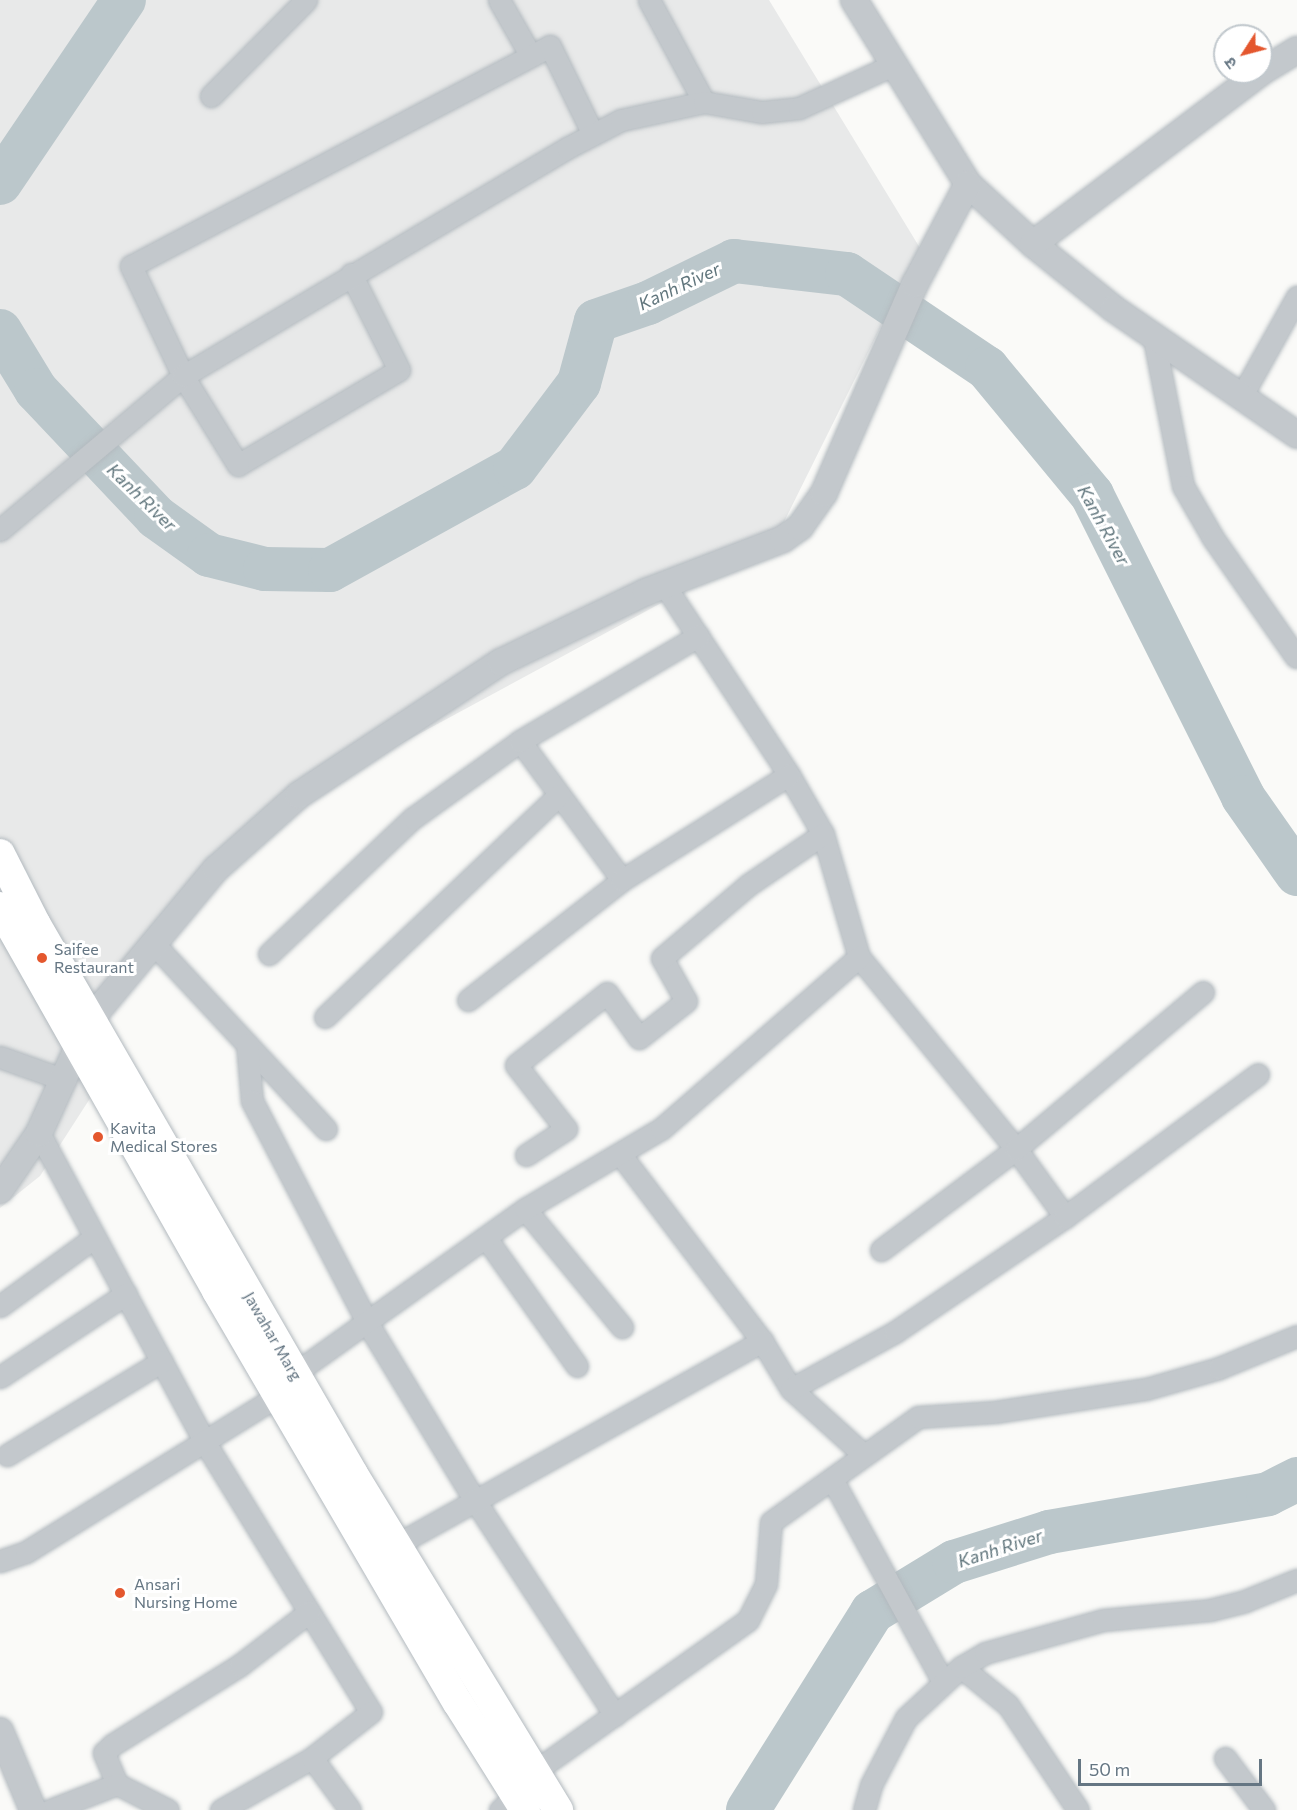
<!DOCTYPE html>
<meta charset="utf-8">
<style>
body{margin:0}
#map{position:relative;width:1297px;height:1810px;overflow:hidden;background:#fafaf8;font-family:Commissioner,"Noto Sans Devanagari",sans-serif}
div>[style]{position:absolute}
.built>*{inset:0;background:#e8e9e9}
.river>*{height:44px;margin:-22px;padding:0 22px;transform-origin:22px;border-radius:22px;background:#bbc7cb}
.roads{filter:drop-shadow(0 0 2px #b3babf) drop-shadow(0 0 2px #b3babf)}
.minor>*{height:21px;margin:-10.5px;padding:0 10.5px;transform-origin:10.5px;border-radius:10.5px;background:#c3c8cc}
.tertiary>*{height:26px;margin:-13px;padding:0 13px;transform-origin:13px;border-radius:13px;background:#c3c8cc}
.secondary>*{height:30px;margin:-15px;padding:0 15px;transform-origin:15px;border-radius:15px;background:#fff}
.dots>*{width:16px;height:16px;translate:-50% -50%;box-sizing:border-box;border:3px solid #fff;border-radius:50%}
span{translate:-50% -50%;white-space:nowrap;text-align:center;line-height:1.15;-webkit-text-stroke:6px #fff;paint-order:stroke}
.poi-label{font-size:16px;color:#657683}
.left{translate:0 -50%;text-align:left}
.street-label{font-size:16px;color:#657683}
.water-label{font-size:18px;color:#60757c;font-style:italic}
.north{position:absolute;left:1213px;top:24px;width:60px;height:60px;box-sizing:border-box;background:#fff;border:2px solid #c1c8cd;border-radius:50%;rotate:234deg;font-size:16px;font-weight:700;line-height:24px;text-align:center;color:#657683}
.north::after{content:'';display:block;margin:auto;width:21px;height:27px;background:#e4572e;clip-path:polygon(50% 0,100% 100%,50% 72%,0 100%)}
.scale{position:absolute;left:1078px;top:1759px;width:184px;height:27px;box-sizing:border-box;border:3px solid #657683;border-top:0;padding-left:8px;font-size:18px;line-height:21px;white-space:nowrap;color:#657683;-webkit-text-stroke:4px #fff;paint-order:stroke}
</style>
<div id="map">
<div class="built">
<i style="clip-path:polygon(0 0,769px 0,920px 248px,774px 542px,308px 794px,174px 929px,91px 1027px,109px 1069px,40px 1176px,0 1208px)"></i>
</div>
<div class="river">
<i style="left:0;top:183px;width:221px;rotate:-55.9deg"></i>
<i style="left:0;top:331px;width:69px;rotate:58.6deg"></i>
<i style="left:36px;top:390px;width:175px;rotate:46.6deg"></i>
<i style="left:156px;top:517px;width:65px;rotate:35.6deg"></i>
<i style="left:209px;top:555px;width:58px;rotate:14deg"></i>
<i style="left:265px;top:569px;width:65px;rotate:0.9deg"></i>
<i style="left:330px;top:570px;width:211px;rotate:-28.9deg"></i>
<i style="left:515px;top:468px;width:106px;rotate:-53deg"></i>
<i style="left:579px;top:383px;width:64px;rotate:-74.7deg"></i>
<i style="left:596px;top:321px;width:55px;rotate:-19.1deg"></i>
<i style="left:648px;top:303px;width:96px;rotate:-26deg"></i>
<i style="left:734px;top:261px;width:114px;rotate:6.6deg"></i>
<i style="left:847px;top:274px;width:169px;rotate:33.9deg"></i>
<i style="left:987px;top:368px;width:165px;rotate:50.4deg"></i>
<i style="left:1092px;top:495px;width:338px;rotate:63.4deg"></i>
<i style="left:1243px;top:797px;width:94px;rotate:55deg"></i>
<i style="left:748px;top:1810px;width:234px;rotate:-57.9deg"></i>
<i style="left:872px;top:1612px;width:96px;rotate:-31.4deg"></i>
<i style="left:954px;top:1562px;width:100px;rotate:-17.5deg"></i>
<i style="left:1049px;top:1532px;width:222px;rotate:-9.8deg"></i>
<i style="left:1268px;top:1494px;width:33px;rotate:-27deg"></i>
</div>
<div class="roads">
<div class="minor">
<i style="left:499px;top:0;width:64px;rotate:60.3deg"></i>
<i style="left:649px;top:0;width:116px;rotate:61.7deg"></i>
<i style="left:211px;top:96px;width:135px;rotate:-45.3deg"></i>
<i style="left:351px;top:274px;width:107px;rotate:63.4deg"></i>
<i style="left:399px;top:370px;width:187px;rotate:149.5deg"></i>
<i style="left:238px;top:465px;width:105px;rotate:-121.7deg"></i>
<i style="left:183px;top:376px;width:122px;rotate:-115.3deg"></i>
<i style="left:131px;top:266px;width:473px;rotate:-27.7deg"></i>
<i style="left:550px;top:46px;width:98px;rotate:64deg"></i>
<i style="left:1154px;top:339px;width:150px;rotate:78.8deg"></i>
<i style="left:1183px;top:486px;width:60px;rotate:60deg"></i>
<i style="left:1213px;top:538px;width:145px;rotate:55.1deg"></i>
<i style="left:1241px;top:397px;width:115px;rotate:-60.8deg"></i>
<i style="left:0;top:530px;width:239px;rotate:-40.1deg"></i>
<i style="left:183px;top:376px;width:447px;rotate:-30.7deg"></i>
<i style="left:567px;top:148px;width:61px;rotate:-27.4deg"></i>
<i style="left:621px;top:120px;width:85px;rotate:-12.2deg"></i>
<i style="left:704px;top:102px;width:59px;rotate:9.8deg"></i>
<i style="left:762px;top:112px;width:37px;rotate:-6deg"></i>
<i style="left:799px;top:108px;width:106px;rotate:-24.6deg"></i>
<i style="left:665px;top:586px;width:226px;rotate:56.7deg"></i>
<i style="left:789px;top:775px;width:68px;rotate:60deg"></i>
<i style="left:823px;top:834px;width:128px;rotate:73.7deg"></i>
<i style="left:859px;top:957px;width:248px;rotate:50.7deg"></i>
<i style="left:1016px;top:1149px;width:84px;rotate:54.2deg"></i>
<i style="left:520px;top:741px;width:172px;rotate:53.7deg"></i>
<i style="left:153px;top:943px;width:254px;rotate:47.1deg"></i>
<i style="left:269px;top:954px;width:198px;rotate:-43.4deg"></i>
<i style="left:413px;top:818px;width:132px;rotate:-35.7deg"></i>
<i style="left:520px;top:741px;width:207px;rotate:-30.5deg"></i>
<i style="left:468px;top:1000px;width:195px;rotate:-37.9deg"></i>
<i style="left:622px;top:880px;width:197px;rotate:-32.2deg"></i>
<i style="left:325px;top:1017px;width:323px;rotate:-43.5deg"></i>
<i style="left:247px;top:1044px;width:57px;rotate:85deg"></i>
<i style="left:252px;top:1101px;width:251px;rotate:62.5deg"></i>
<i style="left:368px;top:1324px;width:205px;rotate:58.8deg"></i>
<i style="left:474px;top:1499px;width:258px;rotate:56.9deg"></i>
<i style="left:0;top:1057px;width:69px;rotate:19.5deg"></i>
<i style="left:39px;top:1133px;width:349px;rotate:61.8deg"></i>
<i style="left:204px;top:1441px;width:318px;rotate:58.4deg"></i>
<i style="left:371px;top:1712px;width:75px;rotate:142.1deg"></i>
<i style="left:312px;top:1758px;width:105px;rotate:150.3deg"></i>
<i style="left:620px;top:1154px;width:235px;rotate:52.8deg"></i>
<i style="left:762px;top:1341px;width:56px;rotate:58.9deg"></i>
<i style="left:791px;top:1389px;width:98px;rotate:42.1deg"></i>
<i style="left:526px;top:1155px;width:48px;rotate:-33deg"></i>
<i style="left:566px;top:1129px;width:81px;rotate:-128deg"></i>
<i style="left:516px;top:1065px;width:116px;rotate:-38.4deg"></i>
<i style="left:607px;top:993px;width:55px;rotate:54.6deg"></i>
<i style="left:639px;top:1038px;width:60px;rotate:-38.2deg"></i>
<i style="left:686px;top:1001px;width:49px;rotate:-119.2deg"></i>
<i style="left:662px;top:958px;width:113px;rotate:-40.3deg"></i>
<i style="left:748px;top:885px;width:91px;rotate:-34.2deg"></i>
<i style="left:525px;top:1209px;width:153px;rotate:50.6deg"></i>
<i style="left:486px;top:1238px;width:157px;rotate:54.6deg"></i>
<i style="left:881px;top:1250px;width:169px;rotate:-36.8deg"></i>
<i style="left:1016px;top:1149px;width:244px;rotate:-40deg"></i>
<i style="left:0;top:1306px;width:117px;rotate:-36deg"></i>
<i style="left:295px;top:1373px;width:282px;rotate:-35.5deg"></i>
<i style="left:525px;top:1209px;width:158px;rotate:-30.5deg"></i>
<i style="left:661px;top:1129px;width:262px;rotate:-41deg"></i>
<i style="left:0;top:1377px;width:151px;rotate:-33.4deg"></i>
<i style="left:791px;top:1389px;width:119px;rotate:-28.7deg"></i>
<i style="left:895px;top:1332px;width:205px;rotate:-34.1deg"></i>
<i style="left:1065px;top:1217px;width:240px;rotate:-36.5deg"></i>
<i style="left:7px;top:1455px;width:181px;rotate:-31.2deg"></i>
<i style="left:832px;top:1479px;width:231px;rotate:61.3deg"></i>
<i style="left:385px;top:1551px;width:432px;rotate:-29.1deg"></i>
<i style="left:0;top:1561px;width:28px;rotate:-19deg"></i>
<i style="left:26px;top:1552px;width:311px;rotate:-31.8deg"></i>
<i style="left:961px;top:1667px;width:60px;rotate:39deg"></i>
<i style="left:1008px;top:1705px;width:126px;rotate:56.3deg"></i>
<i style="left:312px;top:1758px;width:64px;rotate:53.8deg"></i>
<i style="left:1225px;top:1758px;width:65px;rotate:53.1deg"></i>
<i style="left:535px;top:1771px;width:261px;rotate:-35.3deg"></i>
<i style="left:748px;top:1620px;width:40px;rotate:-63.4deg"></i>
<i style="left:766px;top:1584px;width:62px;rotate:-85.4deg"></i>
<i style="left:771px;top:1522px;width:181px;rotate:-35.5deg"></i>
<i style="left:918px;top:1417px;width:77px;rotate:-3.7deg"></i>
<i style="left:995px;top:1412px;width:153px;rotate:-8.7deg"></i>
<i style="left:1146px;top:1389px;width:76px;rotate:-16deg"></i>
<i style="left:1219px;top:1368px;width:84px;rotate:-22.3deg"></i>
<i style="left:117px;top:1784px;width:34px;rotate:-113deg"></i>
<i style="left:104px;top:1753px;width:11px;rotate:-45deg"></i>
<i style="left:112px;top:1745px;width:151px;rotate:-32deg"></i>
<i style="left:240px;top:1665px;width:87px;rotate:-37.5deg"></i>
<i style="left:50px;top:1810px;width:72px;rotate:-21.2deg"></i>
<i style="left:117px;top:1784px;width:57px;rotate:27deg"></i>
<i style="left:500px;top:1810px;width:35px;rotate:-40deg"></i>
<i style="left:864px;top:1810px;width:26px;rotate:-74deg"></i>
<i style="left:871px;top:1785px;width:76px;rotate:-62.4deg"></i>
<i style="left:906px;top:1718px;width:75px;rotate:-42.8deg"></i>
<i style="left:961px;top:1667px;width:28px;rotate:-30deg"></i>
<i style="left:985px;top:1653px;width:123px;rotate:-15.6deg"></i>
<i style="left:1103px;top:1620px;width:107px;rotate:-5.3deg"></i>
<i style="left:1210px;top:1610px;width:36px;rotate:-14deg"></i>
<i style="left:1245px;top:1601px;width:56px;rotate:-22deg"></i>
</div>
<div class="tertiary">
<i style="left:854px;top:0;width:216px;rotate:58.2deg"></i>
<i style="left:968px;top:184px;width:88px;rotate:42.7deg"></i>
<i style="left:1033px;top:244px;width:104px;rotate:38.7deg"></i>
<i style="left:1114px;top:309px;width:222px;rotate:34.5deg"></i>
<i style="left:1261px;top:72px;width:42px;rotate:-31.4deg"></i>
<i style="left:1033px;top:244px;width:286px;rotate:-37deg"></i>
<i style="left:0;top:1190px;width:69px;rotate:-55.6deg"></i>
<i style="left:39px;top:1133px;width:124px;rotate:-65.7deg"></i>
<i style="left:90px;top:1020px;width:197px;rotate:-50.2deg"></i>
<i style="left:216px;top:869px;width:111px;rotate:-41.7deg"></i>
<i style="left:299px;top:795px;width:242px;rotate:-33.4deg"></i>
<i style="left:501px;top:662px;width:161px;rotate:-25.8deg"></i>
<i style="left:646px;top:592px;width:147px;rotate:-21.1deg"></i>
<i style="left:783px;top:539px;width:21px;rotate:-35deg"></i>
<i style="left:800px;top:527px;width:42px;rotate:-54.8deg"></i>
<i style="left:824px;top:493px;width:228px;rotate:-66.5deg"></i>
<i style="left:915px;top:284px;width:113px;rotate:-62.1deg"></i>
<i style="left:0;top:1731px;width:86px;rotate:67.3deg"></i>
</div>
<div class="secondary">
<i style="left:0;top:854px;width:77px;rotate:63.1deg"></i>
<i style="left:35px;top:923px;width:636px;rotate:60.01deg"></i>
<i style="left:353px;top:1474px;width:394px;rotate:58.6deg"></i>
<i style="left:0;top:907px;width:441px;rotate:60.5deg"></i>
<i style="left:217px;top:1291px;width:477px;rotate:59.7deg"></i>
<i style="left:458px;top:1703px;width:126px;rotate:57.9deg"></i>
</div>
</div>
<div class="dots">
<i style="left:42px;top:958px;background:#e4572e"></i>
<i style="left:98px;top:1137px;background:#e4572e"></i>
<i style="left:120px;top:1593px;background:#e4572e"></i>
</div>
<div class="poi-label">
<span class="left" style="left:54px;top:958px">Saifee<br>Restaurant</span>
<span class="left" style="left:110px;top:1137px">Kavita<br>Medical Stores</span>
<span class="left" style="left:134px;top:1593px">Ansari<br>Nursing Home</span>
</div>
<div class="street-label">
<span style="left:273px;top:1336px;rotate:60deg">Jawahar Marg</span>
</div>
<div class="water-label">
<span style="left:679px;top:286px;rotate:-25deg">Kanh River</span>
<span style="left:142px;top:497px;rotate:44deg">Kanh River</span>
<span style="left:1104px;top:525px;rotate:61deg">Kanh River</span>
<span style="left:1000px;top:1548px;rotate:-18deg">Kanh River</span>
</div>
<div class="north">उ</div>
<div class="scale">50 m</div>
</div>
